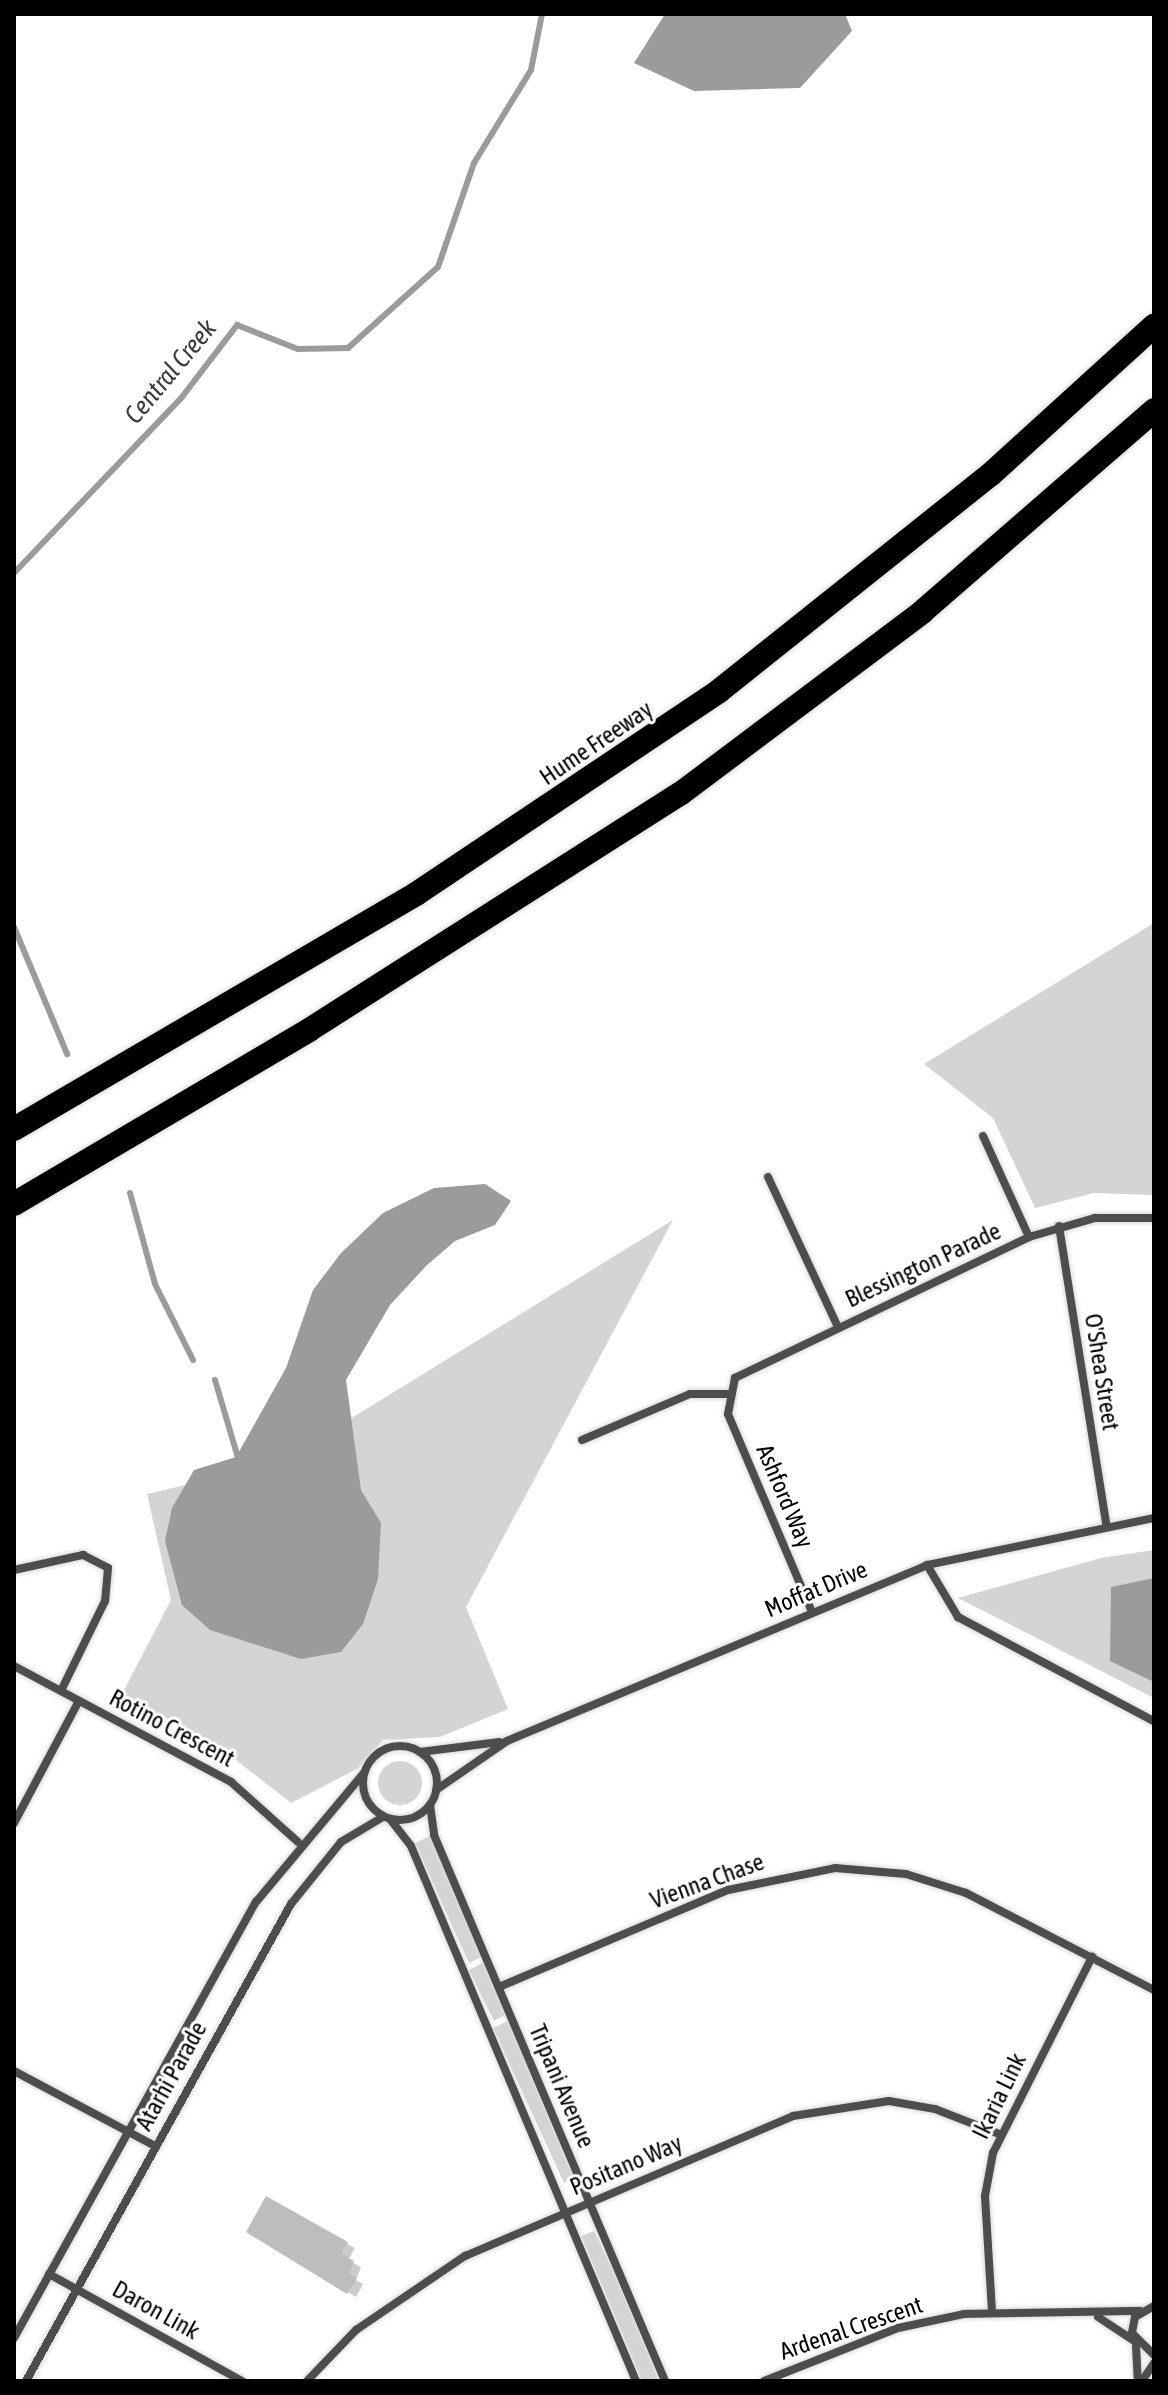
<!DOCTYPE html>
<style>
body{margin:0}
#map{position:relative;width:1168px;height:2395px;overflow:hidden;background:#fff;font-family:"Asap Condensed",sans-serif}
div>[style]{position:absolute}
.green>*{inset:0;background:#d4d4d4}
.round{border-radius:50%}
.water>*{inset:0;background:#9b9b9b}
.shadow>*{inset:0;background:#0003}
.stream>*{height:6px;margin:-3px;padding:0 3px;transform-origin:3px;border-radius:3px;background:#9b9b9b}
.building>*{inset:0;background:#bdbdbd}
.roads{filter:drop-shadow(0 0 2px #dbdbdb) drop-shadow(0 0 2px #dbdbdb)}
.street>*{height:8px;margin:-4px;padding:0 4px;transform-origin:4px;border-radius:4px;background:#4d4d4d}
.street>.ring{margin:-4px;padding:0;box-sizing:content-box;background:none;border:8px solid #4d4d4d;border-radius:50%}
.highway>*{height:24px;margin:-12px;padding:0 12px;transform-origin:12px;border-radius:12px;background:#000}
span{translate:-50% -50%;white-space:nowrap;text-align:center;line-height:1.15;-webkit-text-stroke:6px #fff;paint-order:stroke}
.street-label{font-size:24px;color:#000}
.water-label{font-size:26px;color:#3c3c3c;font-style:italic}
.frame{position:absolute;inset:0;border:16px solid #000;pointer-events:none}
</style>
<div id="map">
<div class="green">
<i style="clip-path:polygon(1154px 923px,1154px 1195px,1094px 1193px,1035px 1208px,993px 1118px,924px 1064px)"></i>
<i style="clip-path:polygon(673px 1220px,466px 1607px,508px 1709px,440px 1737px,383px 1740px,357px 1769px,291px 1803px,218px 1746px,122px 1694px,171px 1600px,147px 1494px,277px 1464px)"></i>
<i style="clip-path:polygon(1154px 1550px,1154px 1698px,958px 1598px,1101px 1558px)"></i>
<i class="round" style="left:378px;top:1761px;width:44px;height:44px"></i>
<i style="clip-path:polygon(430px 1836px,481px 1957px,469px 1963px,415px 1843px)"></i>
<i style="clip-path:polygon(483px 1963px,505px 2015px,494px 2021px,469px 1970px)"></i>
<i style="clip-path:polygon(508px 2021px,573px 2177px,564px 2183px,493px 2028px)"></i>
<i style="clip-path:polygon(594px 2231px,612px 2268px,659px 2381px,642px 2381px,581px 2236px)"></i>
</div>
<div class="water">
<i style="clip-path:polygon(665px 14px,845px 14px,852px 31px,800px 88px,694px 91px,634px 63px)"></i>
<i style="clip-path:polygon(485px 1184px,511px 1201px,495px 1225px,455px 1241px,427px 1265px,390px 1305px,346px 1380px,361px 1490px,381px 1523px,378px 1579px,363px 1624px,341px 1652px,301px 1659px,210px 1630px,182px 1605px,165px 1541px,172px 1508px,194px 1470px,236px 1457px,286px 1368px,313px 1290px,341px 1253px,383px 1213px,434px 1188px)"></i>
<i style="clip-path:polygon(1154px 1578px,1154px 1682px,1110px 1661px,1111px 1587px)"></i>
</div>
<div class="shadow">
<i style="clip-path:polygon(266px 2199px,355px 2248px,348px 2260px,361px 2267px,356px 2280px,363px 2284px,356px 2297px,248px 2231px)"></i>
</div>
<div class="stream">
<i style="left:14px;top:573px;width:243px;rotate:-46.3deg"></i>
<i style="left:182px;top:397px;width:91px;rotate:-52.6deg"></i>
<i style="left:237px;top:325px;width:66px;rotate:21.5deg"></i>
<i style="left:298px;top:349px;width:50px;rotate:-1.1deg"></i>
<i style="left:348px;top:348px;width:121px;rotate:-42deg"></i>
<i style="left:438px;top:267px;width:110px;rotate:-70.9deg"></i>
<i style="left:474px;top:163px;width:109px;rotate:-58.5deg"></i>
<i style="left:531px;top:70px;width:57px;rotate:-78.9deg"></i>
<i style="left:14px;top:927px;width:138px;rotate:67.3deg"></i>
<i style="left:130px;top:1193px;width:94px;rotate:74.6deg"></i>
<i style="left:155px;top:1284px;width:85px;rotate:63.4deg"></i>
<i style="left:215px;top:1380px;width:84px;rotate:73.5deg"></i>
</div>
<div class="building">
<i style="clip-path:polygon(266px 2196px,348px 2242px,341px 2254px,354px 2261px,349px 2274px,357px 2278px,347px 2294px,246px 2232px)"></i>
</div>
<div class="roads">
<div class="street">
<i style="left:983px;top:1136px;width:111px;rotate:65.5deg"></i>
<i style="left:768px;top:1177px;width:166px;rotate:65deg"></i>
<i style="left:1059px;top:1226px;width:302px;rotate:81deg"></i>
<i style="left:582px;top:1440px;width:117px;rotate:-23.1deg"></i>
<i style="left:690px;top:1394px;width:37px"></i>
<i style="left:927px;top:1565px;width:61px;rotate:59.2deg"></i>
<i style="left:958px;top:1617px;width:222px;rotate:28deg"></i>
<i style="left:14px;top:1570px;width:71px;rotate:-12.3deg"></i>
<i style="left:83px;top:1555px;width:28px;rotate:27deg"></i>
<i style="left:108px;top:1568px;width:33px;rotate:95deg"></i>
<i style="left:105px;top:1601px;width:100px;rotate:116.1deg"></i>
<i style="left:812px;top:1612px;width:215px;rotate:-113deg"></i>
<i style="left:728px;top:1414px;width:37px;rotate:-79deg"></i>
<i style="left:735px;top:1378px;width:326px;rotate:-25.6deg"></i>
<i style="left:1029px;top:1237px;width:69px;rotate:-16.1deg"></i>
<i style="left:1095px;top:1218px;width:59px"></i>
<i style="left:14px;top:1666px;width:246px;rotate:28.1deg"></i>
<i style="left:231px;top:1782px;width:90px;rotate:41.8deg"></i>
<i class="ring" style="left:363px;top:1746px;width:66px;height:66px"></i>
<i style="left:420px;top:1752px;width:80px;rotate:-7.2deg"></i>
<i style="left:436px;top:1790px;width:86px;rotate:-34.6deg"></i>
<i style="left:507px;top:1741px;width:455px;rotate:-22.7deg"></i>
<i style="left:927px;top:1565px;width:232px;rotate:-11.7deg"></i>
<i style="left:430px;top:1805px;width:30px;rotate:82deg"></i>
<i style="left:434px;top:1835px;width:593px;rotate:67.07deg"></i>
<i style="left:390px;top:1819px;width:34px;rotate:52deg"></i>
<i style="left:411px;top:1846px;width:580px;rotate:67.19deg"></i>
<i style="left:14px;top:1823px;width:138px;rotate:-62deg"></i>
<i style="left:499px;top:1987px;width:249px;rotate:-23deg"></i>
<i style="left:728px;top:1890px;width:109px;rotate:-11.6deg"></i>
<i style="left:835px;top:1868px;width:71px;rotate:4.8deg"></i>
<i style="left:906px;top:1874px;width:63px;rotate:17.6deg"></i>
<i style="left:966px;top:1893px;width:212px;rotate:27.3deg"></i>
<i style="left:14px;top:2071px;width:160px;rotate:28deg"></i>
<i style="left:49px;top:2274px;width:221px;rotate:29deg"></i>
<i style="left:1154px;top:2306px;width:22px;rotate:150deg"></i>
<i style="left:1135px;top:2317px;width:16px;rotate:101deg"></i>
<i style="left:1132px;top:2333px;width:31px;rotate:45deg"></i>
<i style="left:992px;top:2311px;width:115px;rotate:-93.5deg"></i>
<i style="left:985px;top:2196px;width:44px;rotate:-79.5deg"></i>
<i style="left:993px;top:2153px;width:220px;rotate:-63.2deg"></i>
<i style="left:1098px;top:2317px;width:42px;rotate:33.3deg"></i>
<i style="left:14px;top:2338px;width:499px;rotate:-61deg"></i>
<i style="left:256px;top:1902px;width:167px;rotate:-50.1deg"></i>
<i style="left:1136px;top:2346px;width:35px;rotate:87deg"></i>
<i style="left:26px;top:2381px;width:546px;rotate:-60.95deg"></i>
<i style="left:291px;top:1904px;width:80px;rotate:-51.1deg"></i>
<i style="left:341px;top:1842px;width:49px;rotate:-30.8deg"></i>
<i style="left:307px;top:2381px;width:71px;rotate:-46.1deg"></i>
<i style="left:356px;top:2330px;width:132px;rotate:-34.2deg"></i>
<i style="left:465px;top:2256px;width:357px;rotate:-23.1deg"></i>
<i style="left:793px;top:2116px;width:97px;rotate:-8.9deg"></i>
<i style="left:889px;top:2101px;width:47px;rotate:9.9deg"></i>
<i style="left:935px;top:2109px;width:69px;rotate:21.3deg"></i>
<i style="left:764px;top:2381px;width:144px;rotate:-21.6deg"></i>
<i style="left:898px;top:2328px;width:67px;rotate:-12deg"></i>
<i style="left:964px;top:2314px;width:176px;rotate:-1deg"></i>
<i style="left:1142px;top:2381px;width:22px;rotate:-56deg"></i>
</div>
<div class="highway">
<i style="left:14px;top:1129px;width:466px;rotate:-30.3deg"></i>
<i style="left:416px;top:894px;width:365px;rotate:-33.8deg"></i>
<i style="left:719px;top:691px;width:347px;rotate:-38.6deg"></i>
<i style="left:990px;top:475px;width:222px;rotate:-42.3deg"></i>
<i style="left:14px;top:1204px;width:342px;rotate:-30.5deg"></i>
<i style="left:309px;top:1030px;width:440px;rotate:-32.5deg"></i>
<i style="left:680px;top:794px;width:303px;rotate:-36.9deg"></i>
<i style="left:922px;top:612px;width:308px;rotate:-41deg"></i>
</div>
</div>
<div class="street-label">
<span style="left:596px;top:743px;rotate:-34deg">Hume Freeway</span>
<span style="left:923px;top:1265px;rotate:-25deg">Blessington Parade</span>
<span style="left:1102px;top:1372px;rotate:81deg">O'Shea Street</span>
<span style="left:785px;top:1496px;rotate:67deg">Ashford Way</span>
<span style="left:816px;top:1589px;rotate:-23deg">Moffat Drive</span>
<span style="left:172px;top:1728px;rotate:28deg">Rotino Crescent</span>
<span style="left:707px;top:1881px;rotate:-20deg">Vienna Chase</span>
<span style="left:171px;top:2076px;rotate:-61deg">Atarhi Parade</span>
<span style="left:562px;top:2086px;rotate:67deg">Tripani Avenue</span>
<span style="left:999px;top:2096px;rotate:-64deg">Ikaria Link</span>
<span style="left:626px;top:2165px;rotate:-23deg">Positano Way</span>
<span style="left:156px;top:2310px;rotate:29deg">Daron Link</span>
<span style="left:851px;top:2328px;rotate:-19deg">Ardenal Crescent</span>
</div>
<div class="water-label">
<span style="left:171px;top:372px;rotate:-50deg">Central Creek</span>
</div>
<div class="frame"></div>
</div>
